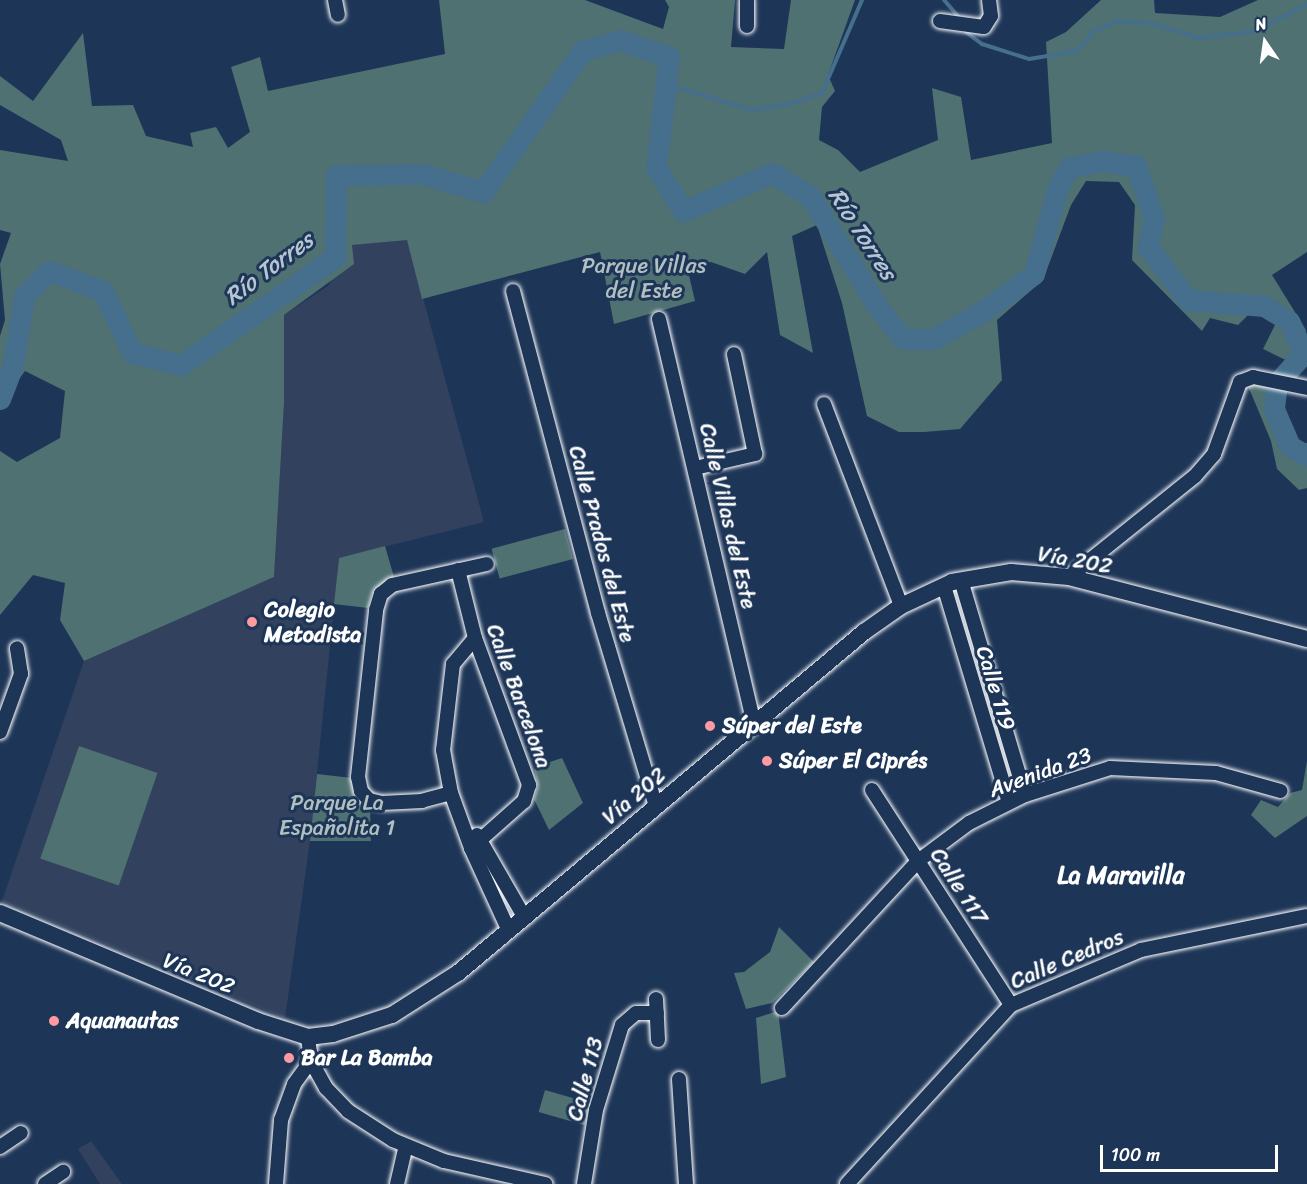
<!DOCTYPE html>
<meta charset="utf-8">
<style>
body{margin:0}
#map{position:relative;width:1307px;height:1184px;overflow:hidden;background:#1d3557;font-family:Sriracha,sans-serif}
div>[style]{position:absolute}
.built>*{inset:0;background:#32425e}
.green>*{inset:0;background:#4f7172;transform-origin:0 0}
.stream>*{height:4px;margin:-2px;padding:0 2px;transform-origin:2px;border-radius:2px;background:#456f8c}
.river>*{height:21px;margin:-10.5px;padding:0 10.5px;transform-origin:10.5px;border-radius:10.5px;background:#456f8c}
.roads{filter:drop-shadow(0 0 2px #fff) drop-shadow(0 0 2px #fff)}
.minor>*{height:14px;margin:-7px;padding:0 7px;transform-origin:7px;border-radius:7px;background:#1d3557}
.major>*{height:16px;margin:-8px;padding:0 8px;transform-origin:8px;border-radius:8px;background:#1d3557}
.dots>*{width:16px;height:16px;translate:-50% -50%;box-sizing:border-box;border:3px solid #1d3557;border-radius:50%}
span{translate:-50% -50%;white-space:nowrap;text-align:center;line-height:1.15;-webkit-text-stroke:6px #1d3557;paint-order:stroke}
.park-label{font-size:22px;color:#b0bfc0}
.street-label{font-size:22px;color:#fff}
.poi-label{font-size:22px;color:#fff;font-weight:700}
.left{translate:0 -50%;text-align:left}
.water-label{font-size:24px;color:#b5c5d1;font-style:italic}
.neighbourhood-label{font-size:24px;color:#fff;font-weight:700}
.north{position:absolute;left:1235px;top:12px;width:60px;height:60px;-webkit-text-stroke:4px #1d3557;paint-order:stroke;rotate:347deg;font-size:16px;font-weight:700;line-height:24px;text-align:center;color:#fff}
.north::after{content:'';display:block;margin:auto;width:21px;height:27px;background:#fff;clip-path:polygon(50% 0,100% 100%,50% 72%,0 100%)}
.scale{position:absolute;left:1100px;top:1145px;width:178px;height:27px;box-sizing:border-box;border:3px solid #fff;border-top:0;padding-left:8px;font-size:18px;line-height:21px;white-space:nowrap;color:#fff;-webkit-text-stroke:4px #1d3557;paint-order:stroke}
</style>
<div id="map">
<div class="built">
<i style="clip-path:polygon(407px 239px,484px 522px,339px 558px,310px 841px,285px 1018px,2px 901px,84px 661px,274px 577px,284px 403px,284px 315px,328px 286px,351px 245px)"></i>
<i style="clip-path:polygon(91px 1141px,122px 1184px,100px 1184px,78px 1149px)"></i>
</div>
<div class="green">
<i style="clip-path:polygon(439px 0,585px 0,663px 29px,669px 7px,665px 0,735px 0,731px 47px,784px 49px,791px 0,855px 0,828px 75px,835px 91px,822px 107px,819px 140px,838px 150px,860px 172px,938px 140px,932px 88px,961px 97px,971px 160px,1052px 143px,1046px 42px,1066px 32px,1101px 0,1154px 0,1155px 13px,1220px 17px,1258px 0,1307px 0,1307px 252px,1272px 275px,1306px 330px,1294px 364px,1263px 349px,1276px 323px,1252px 311px,1238px 325px,1210px 318px,1202px 331px,1132px 260px,1135px 205px,1119px 182px,1086px 181px,1071px 205px,1043px 280px,997px 320px,1002px 380px,960px 429px,924px 432px,899px 432px,867px 416px,842px 303px,817px 225px,792px 236px,813px 353px,780px 335px,767px 252px,745px 274px,711px 262px,687px 267px,695px 301px,614px 324px,600px 252px,422px 299px,407px 240px,352px 245px,354px 264px,284px 315px,284px 403px,274px 577px,84px 661px,60px 620px,65px 583px,33px 575px,0 615px,0 451px,17px 462px,60px 438px,65px 391px,25px 371px,0 405px,0 336px,5px 320px,0 264px,11px 233px,0 230px,0 150px,68px 161px,61px 140px,0 105px,0 76px,33px 101px,83px 33px,92px 106px,133px 105px,146px 136px,193px 147px,190px 133px,216px 127px,228px 148px,250px 132px,231px 67px,260px 57px,268px 91px,445px 54px)"></i>
<i style="clip-path:polygon(1268px 380px,1290px 446px,1307px 443px,1307px 488px,1299px 490px,1277px 469px,1271px 441px,1246px 381px)"></i>
<i style="left:565px;top:529px;width:31px;height:76px;rotate:75deg"></i>
<i style="clip-path:polygon(385px 546px,394px 577px,372px 594px,368px 608px,334px 604px,339px 558px)"></i>
<i style="left:79px;top:746px;width:83px;height:119px;rotate:19deg"></i>
<i style="clip-path:polygon(562px 758px,583px 803px,549px 830px,534px 799px,538px 787px,534px 767px)"></i>
<i style="clip-path:polygon(1307px 761px,1307px 816px,1275px 838px,1251px 815px,1261px 800px,1278px 807px,1290px 793px,1302px 790px)"></i>
<i style="clip-path:polygon(317px 774px,352px 778px,354px 796px,370px 810px,371px 841px,310px 841px)"></i>
<i style="clip-path:polygon(779px 927px,814px 962px,772px 1003px,746px 1009px,734px 973px,744px 972px,770px 952px)"></i>
<i style="clip-path:polygon(778px 1011px,786px 1077px,761px 1084px,756px 1018px)"></i>
<i style="left:545px;top:1090px;width:48px;height:23px;rotate:16deg"></i>
</div>
<div class="stream">
<i style="left:944px;top:0;width:21px;rotate:49deg"></i>
<i style="left:966px;top:32px;width:20px;rotate:37deg"></i>
<i style="left:982px;top:44px;width:49px;rotate:17.7deg"></i>
<i style="left:1029px;top:59px;width:49px;rotate:-9.5deg"></i>
<i style="left:1077px;top:51px;width:26px;rotate:-50deg"></i>
<i style="left:1094px;top:31px;width:24px;rotate:-24deg"></i>
<i style="left:1116px;top:21px;width:39px;rotate:4deg"></i>
<i style="left:1155px;top:24px;width:46px;rotate:17.7deg"></i>
<i style="left:1199px;top:38px;width:58px;rotate:-6.9deg"></i>
<i style="left:1257px;top:31px;width:57px;rotate:-28.4deg"></i>
<i style="left:666px;top:84px;width:89px;rotate:17deg"></i>
<i style="left:751px;top:110px;width:39px;rotate:-9deg"></i>
<i style="left:790px;top:104px;width:34px;rotate:-19deg"></i>
<i style="left:822px;top:93px;width:101px;rotate:-66.7deg"></i>
</div>
<div class="river">
<i style="left:0;top:399px;width:36px;rotate:-69deg"></i>
<i style="left:13px;top:365px;width:70px;rotate:-80.9deg"></i>
<i style="left:24px;top:296px;width:35px;rotate:-45deg"></i>
<i style="left:49px;top:271px;width:58px;rotate:20.3deg"></i>
<i style="left:103px;top:291px;width:68px;rotate:64.9deg"></i>
<i style="left:132px;top:353px;width:50px;rotate:13.8deg"></i>
<i style="left:181px;top:365px;width:188px;rotate:-35deg"></i>
<i style="left:335px;top:257px;width:82px;rotate:-89.3deg"></i>
<i style="left:336px;top:175px;width:87px;rotate:-0.7deg"></i>
<i style="left:423px;top:174px;width:63px;rotate:16.7deg"></i>
<i style="left:483px;top:192px;width:172px;rotate:-54.9deg"></i>
<i style="left:582px;top:51px;width:40px;rotate:-16deg"></i>
<i style="left:620px;top:40px;width:52px;rotate:19.1deg"></i>
<i style="left:669px;top:57px;width:111px;rotate:96.7deg"></i>
<i style="left:656px;top:167px;width:52px;rotate:58.5deg"></i>
<i style="left:683px;top:211px;width:97px;rotate:-23.1deg"></i>
<i style="left:772px;top:173px;width:44px;rotate:31.2deg"></i>
<i style="left:810px;top:196px;width:132px;rotate:58.6deg"></i>
<i style="left:879px;top:309px;width:38px;rotate:51deg"></i>
<i style="left:903px;top:339px;width:30px"></i>
<i style="left:933px;top:339px;width:56px;rotate:-28.9deg"></i>
<i style="left:982px;top:312px;width:64px;rotate:-36.2deg"></i>
<i style="left:1034px;top:274px;width:90px;rotate:-74.6deg"></i>
<i style="left:1058px;top:187px;width:23px;rotate:-61deg"></i>
<i style="left:1069px;top:167px;width:34px;rotate:-10deg"></i>
<i style="left:1102px;top:161px;width:34px;rotate:8deg"></i>
<i style="left:1136px;top:166px;width:55px;rotate:70.9deg"></i>
<i style="left:1154px;top:218px;width:30px;rotate:102deg"></i>
<i style="left:1148px;top:247px;width:66px;rotate:53deg"></i>
<i style="left:1188px;top:300px;width:76px;rotate:4.5deg"></i>
<i style="left:1264px;top:306px;width:29px;rotate:31deg"></i>
<i style="left:1289px;top:321px;width:35px;rotate:65deg"></i>
<i style="left:1304px;top:353px;width:40px;rotate:132deg"></i>
<i style="left:1277px;top:383px;width:26px;rotate:97deg"></i>
<i style="left:1274px;top:409px;width:40px;rotate:66.6deg"></i>
<i style="left:1290px;top:446px;width:20px;rotate:30deg"></i>
</div>
<div class="roads">
<div class="minor">
<i style="left:335px;top:0;width:15px;rotate:79deg"></i>
<i style="left:940px;top:21px;width:44px;rotate:7.8deg"></i>
<i style="left:984px;top:27px;width:13px;rotate:-58deg"></i>
<i style="left:991px;top:16px;width:16px;rotate:-97deg"></i>
<i style="left:747px;top:26px;width:26px;rotate:-90deg"></i>
<i style="left:513px;top:291px;width:333px;rotate:75.2deg"></i>
<i style="left:598px;top:613px;width:202px;rotate:73.3deg"></i>
<i style="left:659px;top:319px;width:415px;rotate:76.8deg"></i>
<i style="left:824px;top:404px;width:216px;rotate:69.1deg"></i>
<i style="left:695px;top:468px;width:62px;rotate:-13.1deg"></i>
<i style="left:755px;top:454px;width:102px;rotate:-101.9deg"></i>
<i style="left:458px;top:570px;width:70px;rotate:76deg"></i>
<i style="left:475px;top:638px;width:157px;rotate:69.8deg"></i>
<i style="left:529px;top:785px;width:17px;rotate:107deg"></i>
<i style="left:524px;top:801px;width:71px;rotate:138.4deg"></i>
<i style="left:1069px;top:577px;width:161px;rotate:-38.7deg"></i>
<i style="left:1195px;top:476px;width:29px;rotate:-49deg"></i>
<i style="left:1214px;top:454px;width:77px;rotate:-70.1deg"></i>
<i style="left:1240px;top:382px;width:14px;rotate:-21deg"></i>
<i style="left:1253px;top:377px;width:55px;rotate:11.5deg"></i>
<i style="left:961px;top:580px;width:224px;rotate:73.4deg"></i>
<i style="left:944px;top:586px;width:226px;rotate:73.3deg"></i>
<i style="left:475px;top:638px;width:34px;rotate:130deg"></i>
<i style="left:453px;top:664px;width:87px;rotate:96.6deg"></i>
<i style="left:443px;top:750px;width:44px;rotate:79.5deg"></i>
<i style="left:451px;top:793px;width:59px;rotate:70deg"></i>
<i style="left:471px;top:848px;width:91px;rotate:65.4deg"></i>
<i style="left:0;top:732px;width:62px;rotate:-70.1deg"></i>
<i style="left:21px;top:674px;width:26px;rotate:-99deg"></i>
<i style="left:872px;top:790px;width:256px;rotate:57.1deg"></i>
<i style="left:451px;top:793px;width:30px;rotate:165deg"></i>
<i style="left:422px;top:801px;width:40px;rotate:177.1deg"></i>
<i style="left:382px;top:803px;width:13px;rotate:-167deg"></i>
<i style="left:369px;top:800px;width:12px;rotate:-132deg"></i>
<i style="left:361px;top:791px;width:14px;rotate:-102deg"></i>
<i style="left:358px;top:777px;width:168px;rotate:-83.8deg"></i>
<i style="left:376px;top:610px;width:17px;rotate:-73deg"></i>
<i style="left:381px;top:594px;width:14px;rotate:-39deg"></i>
<i style="left:392px;top:585px;width:97px;rotate:-12.5deg"></i>
<i style="left:477px;top:835px;width:96px;rotate:60deg"></i>
<i style="left:656px;top:999px;width:41px;rotate:87.2deg"></i>
<i style="left:782px;top:1008px;width:200px;rotate:-47.2deg"></i>
<i style="left:918px;top:861px;width:64px;rotate:-36.7deg"></i>
<i style="left:969px;top:823px;width:63px;rotate:-26.6deg"></i>
<i style="left:1025px;top:795px;width:89px;rotate:-17.6deg"></i>
<i style="left:1110px;top:768px;width:106px;rotate:2.7deg"></i>
<i style="left:1216px;top:773px;width:67px;rotate:15.5deg"></i>
<i style="left:308px;top:1037px;width:24px;rotate:83deg"></i>
<i style="left:311px;top:1061px;width:31px;rotate:61deg"></i>
<i style="left:326px;top:1088px;width:32px;rotate:46deg"></i>
<i style="left:348px;top:1111px;width:54px;rotate:32.8deg"></i>
<i style="left:393px;top:1140px;width:55px;rotate:22.4deg"></i>
<i style="left:444px;top:1161px;width:104px;rotate:12.8deg"></i>
<i style="left:679px;top:1079px;width:105px;rotate:86.2deg"></i>
<i style="left:0;top:1147px;width:25px;rotate:-34deg"></i>
<i style="left:45px;top:1184px;width:22px;rotate:-34deg"></i>
<i style="left:276px;top:1184px;width:64px;rotate:-85.5deg"></i>
<i style="left:281px;top:1120px;width:38px;rotate:-70deg"></i>
<i style="left:294px;top:1084px;width:29px;rotate:-54deg"></i>
<i style="left:397px;top:1184px;width:37px;rotate:-77deg"></i>
<i style="left:584px;top:1184px;width:75px;rotate:-80.8deg"></i>
<i style="left:596px;top:1110px;width:89px;rotate:-73deg"></i>
<i style="left:622px;top:1025px;width:18px;rotate:-41deg"></i>
<i style="left:636px;top:1013px;width:21px"></i>
<i style="left:847px;top:1184px;width:243px;rotate:-47.5deg"></i>
<i style="left:1011px;top:1005px;width:141px;rotate:-22.9deg"></i>
<i style="left:1141px;top:950px;width:169px;rotate:-11.6deg"></i>
</div>
<div class="major">
<i style="left:0;top:913px;width:280px;rotate:22.7deg"></i>
<i style="left:258px;top:1021px;width:52px;rotate:17.7deg"></i>
<i style="left:308px;top:1037px;width:25px;rotate:-7deg"></i>
<i style="left:333px;top:1034px;width:62px;rotate:-17.9deg"></i>
<i style="left:392px;top:1015px;width:78px;rotate:-32.5deg"></i>
<i style="left:458px;top:973px;width:530px;rotate:-40.03deg"></i>
<i style="left:864px;top:632px;width:45px;rotate:-35.1deg"></i>
<i style="left:901px;top:606px;width:56px;rotate:-25.2deg"></i>
<i style="left:952px;top:582px;width:60px;rotate:-9.6deg"></i>
<i style="left:1011px;top:572px;width:58px;rotate:4.9deg"></i>
<i style="left:1069px;top:577px;width:246px;rotate:14.6deg"></i>
</div>
</div>
<div class="dots">
<i style="left:252px;top:622px;background:#ff9aa2"></i>
<i style="left:710px;top:726px;background:#ff9aa2"></i>
<i style="left:767px;top:761px;background:#ff9aa2"></i>
<i style="left:54px;top:1021px;background:#ff9aa2"></i>
<i style="left:289px;top:1058px;background:#ff9aa2"></i>
</div>
<div class="park-label">
<span style="left:644px;top:278px">Parque Villas<br>del Este</span>
<span style="left:337px;top:815px">Parque La<br>Españolita 1</span>
</div>
<div class="street-label">
<span style="left:728px;top:516px;rotate:77deg">Calle Villas del Este</span>
<span style="left:602px;top:544px;rotate:75deg">Calle Prados del Este</span>
<span style="left:1075px;top:560px;rotate:10deg">Vía 202</span>
<span style="left:996px;top:688px;rotate:73deg">Calle 119</span>
<span style="left:519px;top:696px;rotate:70deg">Calle Barcelona</span>
<span style="left:1040px;top:772px;rotate:-20deg">Avenida 23</span>
<span style="left:634px;top:796px;rotate:-40deg">Vía 202</span>
<span style="left:959px;top:886px;rotate:57deg">Calle 117</span>
<span style="left:1067px;top:959px;rotate:-23deg">Calle Cedros</span>
<span style="left:199px;top:973px;rotate:22deg">Vía 202</span>
<span style="left:585px;top:1079px;rotate:-75deg">Calle 113</span>
</div>
<div class="poi-label">
<span class="left" style="left:264px;top:622px">Colegio<br>Metodista</span>
<span class="left" style="left:722px;top:726px">Súper del Este</span>
<span class="left" style="left:779px;top:761px">Súper El Ciprés</span>
<span class="left" style="left:66px;top:1021px">Aquanautas</span>
<span class="left" style="left:301px;top:1058px">Bar La Bamba</span>
</div>
<div class="water-label">
<span style="left:862px;top:234px;rotate:57deg">Río Torres</span>
<span style="left:269px;top:269px;rotate:-37deg">Río Torres</span>
</div>
<div class="neighbourhood-label">
<span style="left:1121px;top:876px">La Maravilla</span>
</div>
<div class="north">N</div>
<div class="scale">100 m</div>
</div>
